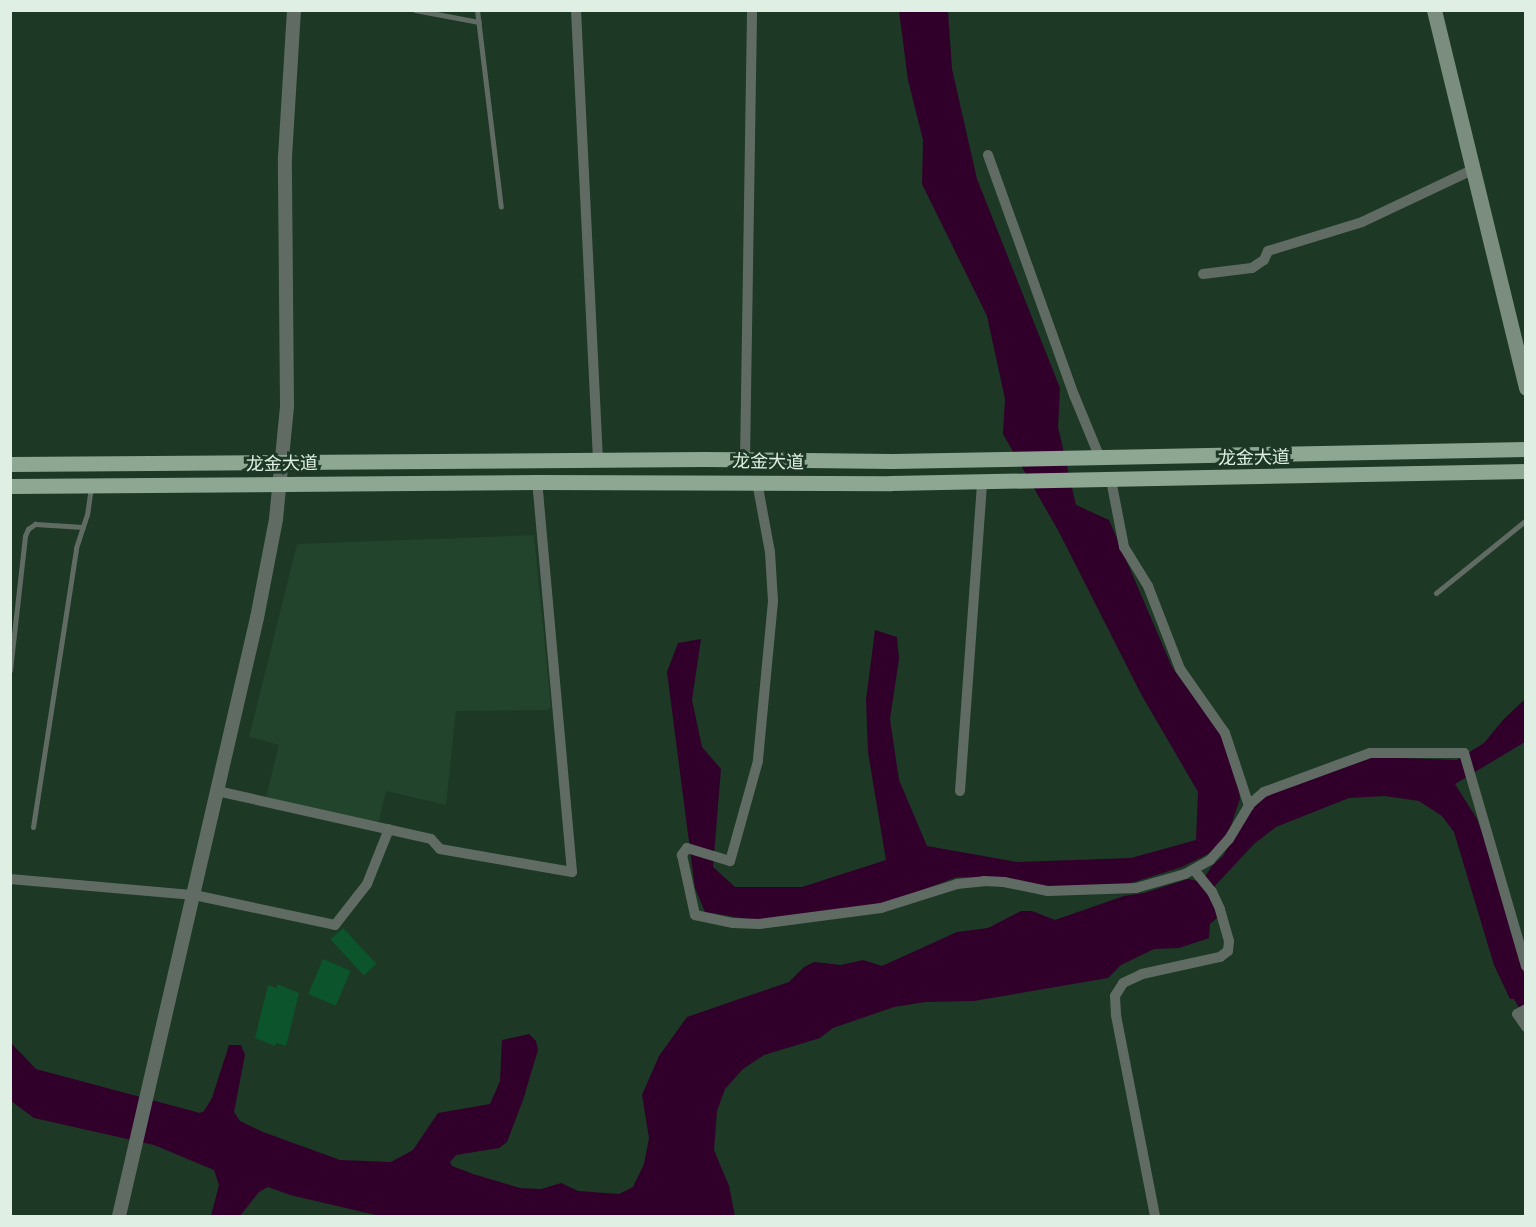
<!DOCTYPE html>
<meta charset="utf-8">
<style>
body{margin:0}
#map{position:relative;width:1536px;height:1227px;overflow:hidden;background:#1d3825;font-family:Karla,"Noto Sans SC",sans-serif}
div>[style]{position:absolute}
.built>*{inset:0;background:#22432c}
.water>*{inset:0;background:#30002b}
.building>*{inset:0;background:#0c542b;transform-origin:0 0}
.service>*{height:5px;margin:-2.5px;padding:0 2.5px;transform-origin:2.5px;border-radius:2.5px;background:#606c63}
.minor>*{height:10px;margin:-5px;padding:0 5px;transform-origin:5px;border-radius:5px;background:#606c63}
.tertiary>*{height:14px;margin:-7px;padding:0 7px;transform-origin:7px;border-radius:7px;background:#606c63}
.secondary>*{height:15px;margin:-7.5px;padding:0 7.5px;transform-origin:7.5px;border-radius:7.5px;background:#7a8d7e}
.primary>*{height:15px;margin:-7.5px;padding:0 7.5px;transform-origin:7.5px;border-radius:7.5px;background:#8da793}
span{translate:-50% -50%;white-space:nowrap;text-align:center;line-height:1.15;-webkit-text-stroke:6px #1d3825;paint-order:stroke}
.street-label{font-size:18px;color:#dfefe3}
.frame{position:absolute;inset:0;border:12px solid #dfefe3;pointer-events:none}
</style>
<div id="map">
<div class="built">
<i style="clip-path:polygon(534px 535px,551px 707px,547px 710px,456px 711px,446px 805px,386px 791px,378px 824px,266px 797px,279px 745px,249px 737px,297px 544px)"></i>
</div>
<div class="water">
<i style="clip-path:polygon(899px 11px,948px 11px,952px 69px,977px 179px,1060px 388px,1058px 427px,1076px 505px,1109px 520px,1172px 667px,1219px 731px,1238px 782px,1240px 799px,1229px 831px,1212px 852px,1182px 867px,1121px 886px,1053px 888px,1003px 878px,957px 877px,887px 903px,754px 920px,705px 912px,695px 888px,667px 672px,678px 643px,701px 639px,692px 700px,702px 747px,721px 769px,713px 867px,735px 887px,802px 887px,886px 860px,868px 752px,866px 700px,875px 630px,897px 637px,899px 659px,890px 719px,899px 780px,927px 846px,1017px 862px,1131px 858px,1196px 840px,1198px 792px,1141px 694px,1059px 532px,1003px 434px,1005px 399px,987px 316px,922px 184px,923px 140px,908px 80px)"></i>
<i style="clip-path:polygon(1525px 699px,1525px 742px,1455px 784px,1477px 819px,1487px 846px,1525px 977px,1525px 1018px,1514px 999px,1510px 999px,1494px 965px,1454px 832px,1442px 816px,1419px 801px,1385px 796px,1349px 798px,1276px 827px,1254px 844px,1212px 889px,1204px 878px,1212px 866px,1223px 856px,1247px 813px,1263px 797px,1374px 757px,1457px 760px,1484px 743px,1503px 720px)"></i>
<i style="clip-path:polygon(1188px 879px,1198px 881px,1212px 899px,1218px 917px,1210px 924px,1209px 938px,1179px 948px,1154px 949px,1121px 965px,1108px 978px,974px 1001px,925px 1002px,894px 1007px,833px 1028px,820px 1038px,764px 1055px,743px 1069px,725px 1089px,717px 1111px,714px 1150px,729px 1186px,735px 1216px,380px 1216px,290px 1195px,268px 1187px,259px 1192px,240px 1216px,211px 1216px,219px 1185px,214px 1170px,154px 1145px,34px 1118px,11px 1101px,10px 1042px,36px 1069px,200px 1113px,204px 1111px,212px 1098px,229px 1045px,241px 1045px,245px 1055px,234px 1112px,240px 1121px,263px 1132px,340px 1160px,391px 1162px,413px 1150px,438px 1113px,490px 1104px,500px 1081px,502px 1040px,529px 1034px,536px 1041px,538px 1050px,523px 1100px,507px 1142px,499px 1148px,456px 1155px,450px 1162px,452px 1166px,473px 1174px,520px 1188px,541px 1189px,561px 1183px,578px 1191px,619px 1194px,633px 1187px,644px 1164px,649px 1138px,642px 1095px,659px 1056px,687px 1017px,789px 982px,804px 967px,814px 962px,841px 965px,863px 960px,882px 966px,957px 932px,988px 928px,1021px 911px,1032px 911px,1055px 920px,1124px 896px,1144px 893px)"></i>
</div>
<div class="building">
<i style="left:343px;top:928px;width:49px;height:17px;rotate:47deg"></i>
<i style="left:323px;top:959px;width:30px;height:38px;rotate:23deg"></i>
<i style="clip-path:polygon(277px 984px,299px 993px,286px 1046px,276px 1043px,275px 1046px,255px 1038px,268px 985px,277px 988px)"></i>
</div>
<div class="service">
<i style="left:415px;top:10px;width:65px;rotate:10.6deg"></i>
<i style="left:477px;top:10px;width:198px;rotate:83.1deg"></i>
<i style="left:1436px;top:593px;width:116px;rotate:-39deg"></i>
<i style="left:10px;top:670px;width:135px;rotate:-83.6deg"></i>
<i style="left:25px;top:536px;width:8px;rotate:-67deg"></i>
<i style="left:28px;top:529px;width:9px;rotate:-36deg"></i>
<i style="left:35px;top:524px;width:48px;rotate:3.6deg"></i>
<i style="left:33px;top:827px;width:282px;rotate:-81.2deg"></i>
<i style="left:76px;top:548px;width:35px;rotate:-72deg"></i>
<i style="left:87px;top:515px;width:28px;rotate:-82deg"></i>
</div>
<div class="minor">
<i style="left:576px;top:10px;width:450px;rotate:87.2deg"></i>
<i style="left:988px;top:155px;width:255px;rotate:70.3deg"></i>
<i style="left:1074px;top:395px;width:68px;rotate:67.6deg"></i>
<i style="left:1203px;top:274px;width:49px;rotate:-7deg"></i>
<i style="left:1252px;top:268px;width:14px;rotate:-34deg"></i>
<i style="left:1264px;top:260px;width:10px;rotate:-66deg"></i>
<i style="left:1268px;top:251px;width:98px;rotate:-17.1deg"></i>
<i style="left:1362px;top:222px;width:122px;rotate:-25.3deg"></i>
<i style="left:745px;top:459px;width:449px;rotate:-89.1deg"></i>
<i style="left:1111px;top:480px;width:68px;rotate:79deg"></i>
<i style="left:1124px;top:547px;width:46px;rotate:58.4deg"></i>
<i style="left:1148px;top:586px;width:89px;rotate:68.9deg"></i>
<i style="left:1180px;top:669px;width:78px;rotate:54.9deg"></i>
<i style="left:1225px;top:733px;width:77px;rotate:71.8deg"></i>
<i style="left:757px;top:482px;width:71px;rotate:79.5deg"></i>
<i style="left:770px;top:552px;width:49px;rotate:86.5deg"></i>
<i style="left:773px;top:601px;width:161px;rotate:95.4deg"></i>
<i style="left:758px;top:761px;width:104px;rotate:105.6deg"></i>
<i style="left:730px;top:861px;width:45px;rotate:-163.2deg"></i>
<i style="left:687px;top:848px;width:9px;rotate:126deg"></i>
<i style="left:682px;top:855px;width:61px;rotate:77.8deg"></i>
<i style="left:695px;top:915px;width:39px;rotate:12deg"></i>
<i style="left:733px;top:923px;width:26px;rotate:2deg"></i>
<i style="left:759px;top:924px;width:123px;rotate:-7.5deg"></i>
<i style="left:881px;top:908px;width:80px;rotate:-17.5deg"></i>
<i style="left:957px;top:884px;width:27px;rotate:-6deg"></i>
<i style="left:984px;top:881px;width:20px;rotate:3deg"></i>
<i style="left:1004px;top:882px;width:45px;rotate:11.6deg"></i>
<i style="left:1048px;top:891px;width:88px;rotate:-2deg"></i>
<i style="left:1136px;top:888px;width:51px;rotate:-15.9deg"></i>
<i style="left:1185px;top:874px;width:29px;rotate:-29deg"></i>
<i style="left:1210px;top:860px;width:28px;rotate:-48deg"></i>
<i style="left:1229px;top:839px;width:41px;rotate:-59deg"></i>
<i style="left:1250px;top:804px;width:18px;rotate:-41deg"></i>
<i style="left:1264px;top:792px;width:113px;rotate:-20.2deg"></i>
<i style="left:1370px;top:753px;width:94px"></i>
<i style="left:1464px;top:753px;width:222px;rotate:73.8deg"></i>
<i style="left:217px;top:791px;width:219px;rotate:12.6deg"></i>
<i style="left:431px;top:839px;width:13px;rotate:48deg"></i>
<i style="left:440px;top:849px;width:134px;rotate:9.9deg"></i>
<i style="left:572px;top:872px;width:392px;rotate:-95.1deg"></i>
<i style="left:960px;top:791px;width:311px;rotate:-85.9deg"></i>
<i style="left:10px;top:879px;width:185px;rotate:5deg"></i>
<i style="left:194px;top:895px;width:144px;rotate:12deg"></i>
<i style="left:335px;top:925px;width:52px;rotate:-52deg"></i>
<i style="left:367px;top:884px;width:59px;rotate:-68.2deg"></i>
<i style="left:1526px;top:1009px;width:10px;rotate:151deg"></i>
<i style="left:1517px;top:1014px;width:16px;rotate:55deg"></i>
<i style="left:1155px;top:1216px;width:205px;rotate:-101deg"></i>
<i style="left:1116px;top:1015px;width:19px;rotate:-93deg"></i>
<i style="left:1115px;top:996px;width:15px;rotate:-58deg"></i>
<i style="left:1123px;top:983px;width:21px;rotate:-25deg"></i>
<i style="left:1142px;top:974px;width:80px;rotate:-12.3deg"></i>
<i style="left:1220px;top:957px;width:10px;rotate:-37deg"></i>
<i style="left:1228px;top:951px;width:10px;rotate:-84deg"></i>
<i style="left:1229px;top:941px;width:33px;rotate:-106deg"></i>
<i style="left:1220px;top:909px;width:19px;rotate:-115deg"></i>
<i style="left:1212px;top:892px;width:28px;rotate:-129deg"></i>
</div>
<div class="tertiary">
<i style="left:119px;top:1216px;width:614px;rotate:-77.01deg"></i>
<i style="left:257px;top:618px;width:101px;rotate:-79.1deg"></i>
<i style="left:276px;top:519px;width:114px;rotate:-84.4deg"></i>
<i style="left:287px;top:406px;width:249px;rotate:-90.5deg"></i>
<i style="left:285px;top:157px;width:147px;rotate:-86.5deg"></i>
</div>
<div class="secondary">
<i style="left:1434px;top:10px;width:389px;rotate:76.3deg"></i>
</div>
<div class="primary">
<i style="left:10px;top:464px;width:694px;rotate:-0.41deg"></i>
<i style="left:704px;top:459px;width:188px;rotate:0.6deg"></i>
<i style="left:892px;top:461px;width:634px;rotate:-1.08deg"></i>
<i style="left:10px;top:486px;width:527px;rotate:-0.43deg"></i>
<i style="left:537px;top:482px;width:354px;rotate:0.2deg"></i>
<i style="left:891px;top:483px;width:635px;rotate:-1.08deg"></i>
</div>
<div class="street-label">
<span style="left:1254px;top:458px;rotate:-1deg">龙金大道</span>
<span style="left:768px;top:462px;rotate:1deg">龙金大道</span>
<span style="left:282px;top:464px;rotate:-1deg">龙金大道</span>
</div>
<div class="frame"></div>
</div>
